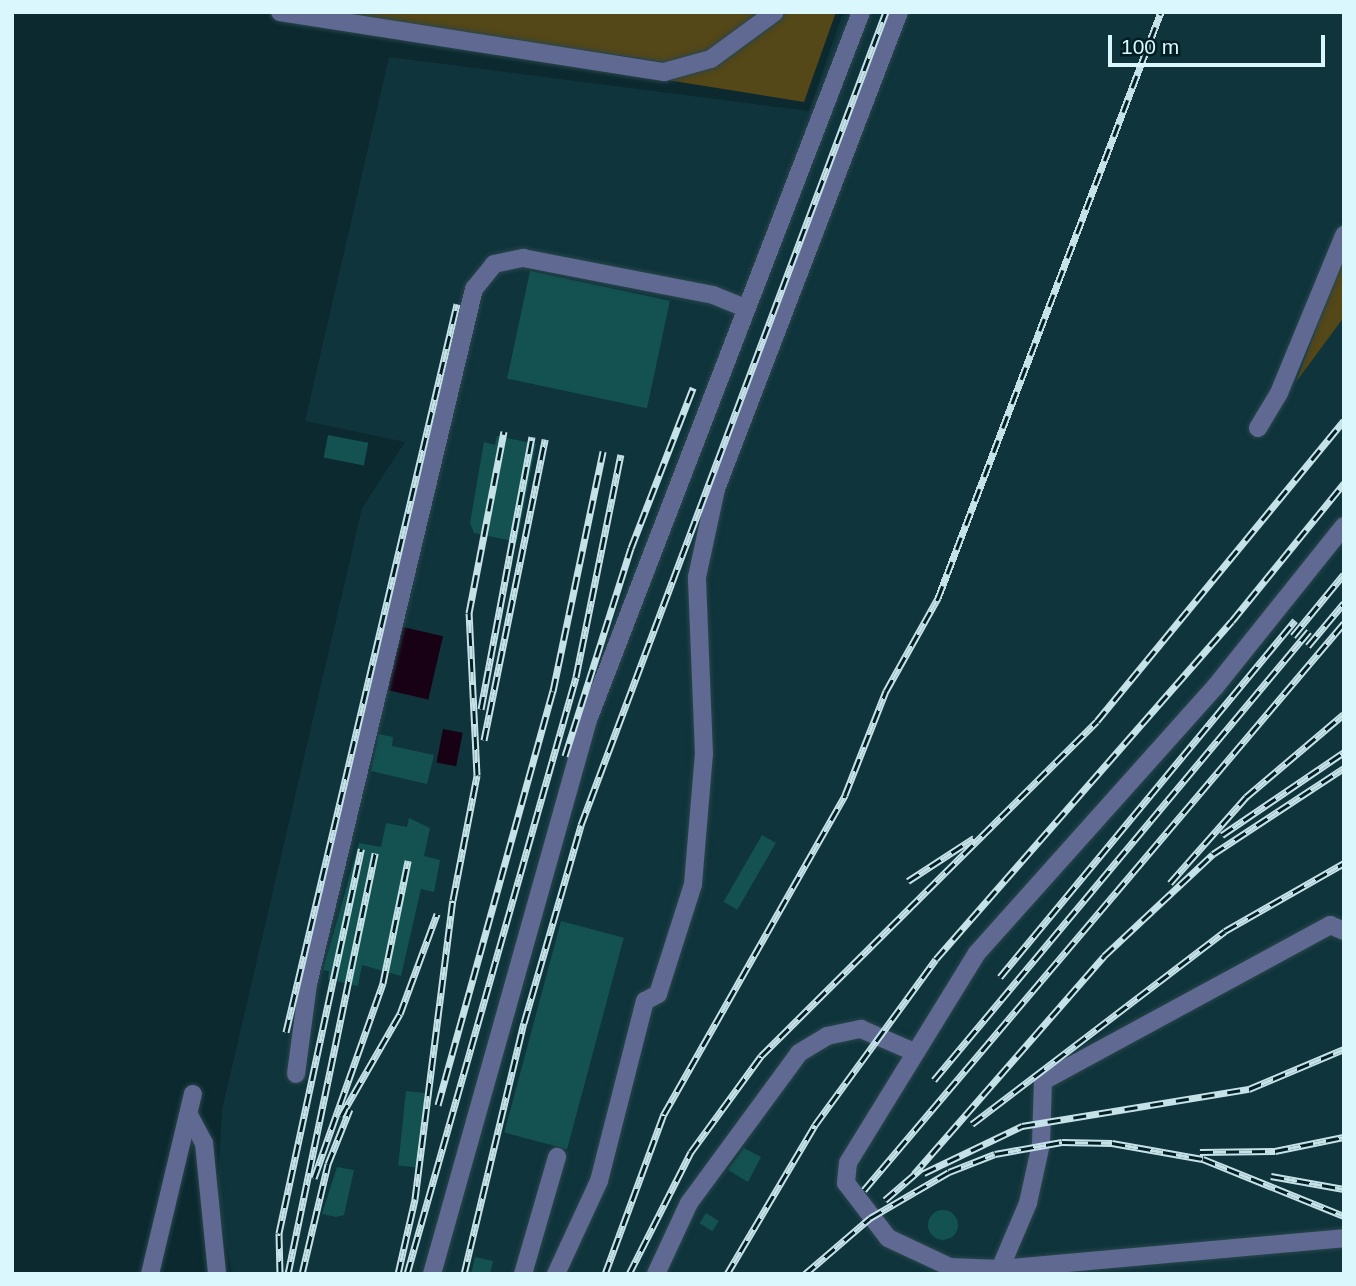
<!DOCTYPE html>
<style>
body{margin:0}
#map{position:relative;width:1356px;height:1286px;overflow:hidden;background:#0b292f;font-family:Helvetica,sans-serif}
div>[style]{position:absolute}
.built>*{inset:0;background:#0f343b}
.green>*{inset:0;background:#544718}
.water>*{inset:0;background:#190115;transform-origin:0 0}
.building>*{inset:0;background:#135251;transform-origin:0 0}
.round{border-radius:50%}
.roads{filter:drop-shadow(0 0 2px #28464c) drop-shadow(0 0 2px #28464c)}
.minor>*{height:18px;margin:-9px;padding:0 9px;transform-origin:9px;border-radius:9px;background:#5f6992}
.rail>*{height:7px;margin-top:-3.5px;transform-origin:0;background:repeating-linear-gradient(90deg,#021f25 0 13px,#c6e2e9 0 26px);box-sizing:border-box;border-block:2px solid #c6e2e9}
span{translate:-50% -50%;white-space:nowrap;text-align:center;line-height:1.15;-webkit-text-stroke:5px #021f25;paint-order:stroke}
.frame{position:absolute;inset:0;border:14px solid #dbf7fe;pointer-events:none}
.scale{position:absolute;left:1108px;top:35px;width:217px;height:32px;box-sizing:border-box;border:4px solid #dbf7fe;border-top:0;padding-left:9px;font-size:21px;line-height:24px;white-space:nowrap;color:#dbf7fe;-webkit-text-stroke:5px #021f25;paint-order:stroke}
</style>
<div id="map">
<div class="built">
<i style="clip-path:polygon(843px 12px,1344px 12px,1344px 1274px,232px 1274px,217px 1198px,222px 1110px,362px 508px,405px 442px,305px 421px,389px 57px,809px 111px)"></i>
</div>
<div class="green">
<i style="clip-path:polygon(323px 12px,760px 12px,715px 49px,677px 64px)"></i>
<i style="clip-path:polygon(782px 12px,836px 12px,804px 102px,661px 79px)"></i>
<i style="clip-path:polygon(1344px 255px,1344px 317px,1296px 382px)"></i>
</div>
<div class="water">
<i style="left:403px;top:627px;width:41px;height:65px;rotate:13deg"></i>
<i style="left:443px;top:729px;width:20px;height:34px;rotate:11deg"></i>
</div>
<div class="building">
<i style="left:530px;top:271px;width:143px;height:110px;rotate:12deg"></i>
<i style="left:328px;top:435px;width:41px;height:23px;rotate:11deg"></i>
<i style="clip-path:polygon(497px 436px,536px 444px,517px 542px,474px 533px,470px 523px,484px 442px,495px 445px)"></i>
<i style="clip-path:polygon(379px 734px,393px 737px,392px 746px,434px 755px,427px 784px,371px 771px)"></i>
<i style="clip-path:polygon(409px 818px,430px 828px,424px 856px,440px 860px,434px 892px,421px 889px,401px 976px,362px 965px,358px 986px,328px 979px,329px 971px,323px 970px,359px 843px,381px 847px,386px 823px,407px 827px)"></i>
<i style="left:762px;top:835px;width:16px;height:77px;rotate:30deg"></i>
<i style="left:561px;top:921px;width:65px;height:219px;rotate:15deg"></i>
<i style="left:406px;top:1091px;width:19px;height:75px;rotate:6deg"></i>
<i style="clip-path:polygon(744px 1148px,761px 1157px,748px 1182px,728px 1170px)"></i>
<i style="clip-path:polygon(337px 1167px,354px 1170px,344px 1215px,336px 1217px,322px 1214px)"></i>
<i class="round" style="left:928px;top:1210px;width:30px;height:30px"></i>
<i style="left:706px;top:1213px;width:15px;height:12px;rotate:32deg"></i>
<i style="clip-path:polygon(475px 1257px,493px 1261px,490px 1274px,471px 1274px)"></i>
</div>
<div class="roads">
<div class="minor">
<i style="left:280px;top:12px;width:389px;rotate:8.9deg"></i>
<i style="left:664px;top:72px;width:49px;rotate:-15.5deg"></i>
<i style="left:711px;top:59px;width:79px;rotate:-36.3deg"></i>
<i style="left:1258px;top:428px;width:41px;rotate:-59deg"></i>
<i style="left:1279px;top:393px;width:171px;rotate:-67.6deg"></i>
<i style="left:1344px;top:526px;width:206px;rotate:128.7deg"></i>
<i style="left:1215px;top:687px;width:357px;rotate:131.8deg"></i>
<i style="left:977px;top:953px;width:246px;rotate:121.6deg"></i>
<i style="left:848px;top:1163px;width:20px;rotate:96deg"></i>
<i style="left:846px;top:1183px;width:69px;rotate:52.6deg"></i>
<i style="left:888px;top:1238px;width:68px;rotate:25.1deg"></i>
<i style="left:950px;top:1267px;width:50px;rotate:2.3deg"></i>
<i style="left:1000px;top:1269px;width:345px;rotate:-5.1deg"></i>
<i style="left:296px;top:1074px;width:91px;rotate:-82.4deg"></i>
<i style="left:308px;top:984px;width:715px;rotate:-76.57deg"></i>
<i style="left:474px;top:289px;width:32px;rotate:-51deg"></i>
<i style="left:494px;top:264px;width:30px;rotate:-12deg"></i>
<i style="left:523px;top:258px;width:194px;rotate:11deg"></i>
<i style="left:713px;top:295px;width:35px;rotate:22deg"></i>
<i style="left:189px;top:1115px;width:32px;rotate:62deg"></i>
<i style="left:204px;top:1143px;width:132px;rotate:84.3deg"></i>
<i style="left:1000px;top:1269px;width:72px;rotate:-67deg"></i>
<i style="left:1028px;top:1203px;width:60px;rotate:-77.6deg"></i>
<i style="left:1041px;top:1144px;width:63px;rotate:-88.2deg"></i>
<i style="left:1043px;top:1081px;width:327px;rotate:-28.5deg"></i>
<i style="left:1330px;top:925px;width:15px;rotate:23deg"></i>
<i style="left:150px;top:1274px;width:185px;rotate:-76.6deg"></i>
<i style="left:432px;top:1274px;width:576px;rotate:-74.27deg"></i>
<i style="left:588px;top:720px;width:759px;rotate:-68.91deg"></i>
<i style="left:523px;top:1274px;width:122px;rotate:-73.8deg"></i>
<i style="left:556px;top:1274px;width:102px;rotate:-65.2deg"></i>
<i style="left:599px;top:1181px;width:186px;rotate:-75.7deg"></i>
<i style="left:645px;top:1001px;width:15px;rotate:-28deg"></i>
<i style="left:658px;top:994px;width:115px;rotate:-72.3deg"></i>
<i style="left:693px;top:884px;width:130px;rotate:-85.2deg"></i>
<i style="left:704px;top:754px;width:177px;rotate:-92.3deg"></i>
<i style="left:697px;top:577px;width:90px;rotate:-77.8deg"></i>
<i style="left:716px;top:489px;width:511px;rotate:-69.01deg"></i>
<i style="left:656px;top:1274px;width:78px;rotate:-65.1deg"></i>
<i style="left:689px;top:1203px;width:186px;rotate:-53.7deg"></i>
<i style="left:799px;top:1053px;width:33px;rotate:-31deg"></i>
<i style="left:827px;top:1036px;width:35px;rotate:-12deg"></i>
<i style="left:861px;top:1029px;width:56px;rotate:23.3deg"></i>
</div>
</div>
<div class="rail">
<i style="left:1293px;top:636px;width:80px;rotate:-50.6deg"></i>
<i style="left:1308px;top:646px;width:56px;rotate:-50.1deg"></i>
<i style="left:481px;top:709px;width:277px;rotate:-79.4deg"></i>
<i style="left:484px;top:740px;width:307px;rotate:-78.5deg"></i>
<i style="left:565px;top:756px;width:218px;rotate:-72.4deg"></i>
<i style="left:631px;top:548px;width:172px;rotate:-68.8deg"></i>
<i style="left:1222px;top:835px;width:148px;rotate:-34.2deg"></i>
<i style="left:908px;top:881px;width:79px;rotate:-33.1deg"></i>
<i style="left:1170px;top:883px;width:115px;rotate:-48.5deg"></i>
<i style="left:1246px;top:797px;width:128px;rotate:-40.3deg"></i>
<i style="left:1000px;top:977px;width:463px;rotate:-50.4deg"></i>
<i style="left:286px;top:1032px;width:748px;rotate:-76.78deg"></i>
<i style="left:934px;top:1080px;width:585px;rotate:-50.13deg"></i>
<i style="left:438px;top:1105px;width:430px;rotate:-74.5deg"></i>
<i style="left:553px;top:691px;width:245px;rotate:-78.2deg"></i>
<i style="left:341px;top:1116px;width:118px;rotate:-60deg"></i>
<i style="left:400px;top:1014px;width:107px;rotate:-69.7deg"></i>
<i style="left:972px;top:1124px;width:318px;rotate:-37.3deg"></i>
<i style="left:1225px;top:931px;width:137px;rotate:-29.7deg"></i>
<i style="left:1200px;top:1152px;width:75px;rotate:-0.8deg"></i>
<i style="left:1275px;top:1151px;width:70px;rotate:-11.5deg"></i>
<i style="left:924px;top:1173px;width:109px;rotate:-25.6deg"></i>
<i style="left:1022px;top:1126px;width:230px;rotate:-9.3deg"></i>
<i style="left:1249px;top:1089px;width:103px;rotate:-22.8deg"></i>
<i style="left:914px;top:1174px;width:289px;rotate:-48.9deg"></i>
<i style="left:1104px;top:956px;width:149px;rotate:-43.1deg"></i>
<i style="left:1213px;top:854px;width:157px;rotate:-33.3deg"></i>
<i style="left:1271px;top:1176px;width:74px;rotate:10.1deg"></i>
<i style="left:314px;top:1178px;width:207px;rotate:-70.5deg"></i>
<i style="left:383px;top:983px;width:125px;rotate:-78.4deg"></i>
<i style="left:864px;top:1190px;width:743px;rotate:-49.75deg"></i>
<i style="left:885px;top:1200px;width:49px;rotate:-40.9deg"></i>
<i style="left:280px;top:1274px;width:41px;rotate:-91.4deg"></i>
<i style="left:279px;top:1233px;width:393px;rotate:-77.9deg"></i>
<i style="left:288px;top:1274px;width:430px;rotate:-78.3deg"></i>
<i style="left:302px;top:1274px;width:113px;rotate:-76.7deg"></i>
<i style="left:328px;top:1164px;width:59px;rotate:-68.2deg"></i>
<i style="left:398px;top:1274px;width:77px;rotate:-77.2deg"></i>
<i style="left:415px;top:1199px;width:301px;rotate:-82.8deg"></i>
<i style="left:453px;top:900px;width:127px;rotate:-79.1deg"></i>
<i style="left:477px;top:775px;width:162px;rotate:-92.8deg"></i>
<i style="left:469px;top:613px;width:185px;rotate:-79.1deg"></i>
<i style="left:407px;top:1274px;width:620px;rotate:-74.19deg"></i>
<i style="left:576px;top:677px;width:227px;rotate:-78.6deg"></i>
<i style="left:464px;top:1274px;width:258px;rotate:-76.6deg"></i>
<i style="left:524px;top:1023px;width:206px;rotate:-73.9deg"></i>
<i style="left:581px;top:825px;width:868px;rotate:-69.44deg"></i>
<i style="left:605px;top:1274px;width:171px;rotate:-69.8deg"></i>
<i style="left:664px;top:1114px;width:367px;rotate:-60.4deg"></i>
<i style="left:845px;top:795px;width:112px;rotate:-68.5deg"></i>
<i style="left:886px;top:691px;width:107px;rotate:-60.8deg"></i>
<i style="left:938px;top:598px;width:627px;rotate:-69.17deg"></i>
<i style="left:629px;top:1274px;width:137px;rotate:-63.1deg"></i>
<i style="left:691px;top:1152px;width:119px;rotate:-53.9deg"></i>
<i style="left:761px;top:1056px;width:474px;rotate:-44.9deg"></i>
<i style="left:1097px;top:721px;width:389px;rotate:-50.6deg"></i>
<i style="left:727px;top:1274px;width:173px;rotate:-59.4deg"></i>
<i style="left:815px;top:1125px;width:205px;rotate:-53.9deg"></i>
<i style="left:936px;top:959px;width:449px;rotate:-48.8deg"></i>
<i style="left:1232px;top:621px;width:178px;rotate:-50.9deg"></i>
<i style="left:805px;top:1274px;width:86px;rotate:-40.7deg"></i>
<i style="left:870px;top:1218px;width:91px;rotate:-30.2deg"></i>
<i style="left:949px;top:1172px;width:49px;rotate:-21.4deg"></i>
<i style="left:995px;top:1154px;width:68px;rotate:-10.2deg"></i>
<i style="left:1062px;top:1142px;width:50px;rotate:1.1deg"></i>
<i style="left:1112px;top:1143px;width:92px;rotate:10deg"></i>
<i style="left:1203px;top:1159px;width:152px;rotate:22deg"></i>
</div>
<div class="frame"></div>
<div class="scale">100 m</div>
</div>
